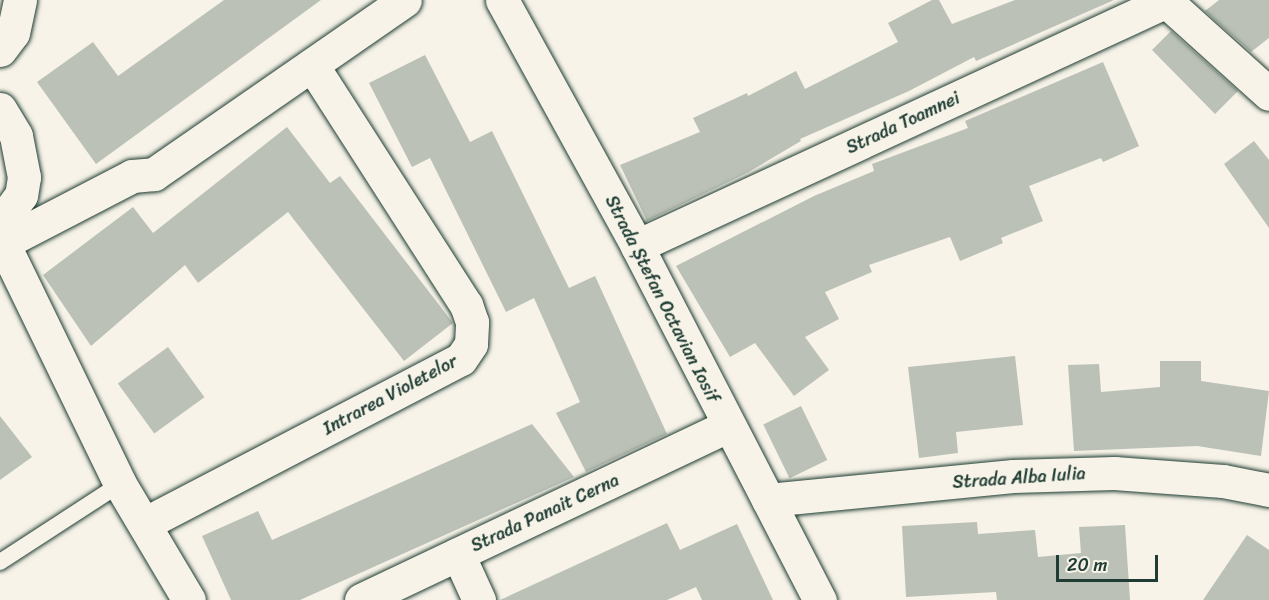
<!DOCTYPE html>
<meta charset="utf-8">
<style>
body{margin:0}
#map{position:relative;width:1269px;height:600px;overflow:hidden;background:#f7f3e8;font-family:Sriracha,sans-serif}
div>[style]{position:absolute}
.building>*{inset:0;background:#bbc1b6;transform-origin:0 0}
.roads{filter:drop-shadow(0 0 2px #1f3d34) drop-shadow(0 0 2px #1f3d34)}
.lane>*{height:16px;margin:-8px;padding:0 8px;transform-origin:8px;border-radius:8px;background:#f7f3e8}
.street>*{height:33px;margin:-16.5px;padding:0 16.5px;transform-origin:16.5px;border-radius:16.5px;background:#f7f3e8}
.secondary>*{height:33px;margin:-16.5px;padding:0 16.5px;transform-origin:16.5px;border-radius:16.5px;background:#f7f3e8}
span{translate:-50% -50%;white-space:nowrap;text-align:center;line-height:1.15;-webkit-text-stroke:4.5px #f7f3e8;paint-order:stroke}
.street-label{font-size:18px;color:#1f3d34}
.scale{position:absolute;left:1056px;top:555px;width:102px;height:27px;box-sizing:border-box;border:3px solid #1f3d34;border-top:0;padding-left:8px;font-size:18px;line-height:21px;white-space:nowrap;color:#1f3d34;-webkit-text-stroke:4px #f7f3e8;paint-order:stroke}
</style>
<div id="map">
<div class="building">
<i style="clip-path:polygon(224px 0,321px 0,96px 164px,37px 82px,93px 42px,118px 76px)"></i>
<i style="clip-path:polygon(932px 0,939px 0,952px 24px,1015px 0,1114px 0,976px 61px,974px 57px,909px 91px,800px 139px,801px 141px,747px 173px,647px 221px,620px 165px,700px 132px,693px 118px,747px 93px,748px 96px,796px 71px,805px 89px,898px 42px,888px 23px)"></i>
<i style="clip-path:polygon(1219px 0,1269px 0,1269px 38px,1251px 52px,1205px 11px)"></i>
<i style="clip-path:polygon(1171px 31px,1238px 91px,1215px 114px,1152px 50px)"></i>
<i style="clip-path:polygon(425px 55px,470px 142px,492px 131px,569px 288px,595px 276px,667px 434px,586px 472px,556px 413px,580px 402px,534px 298px,506px 312px,430px 158px,412px 167px,369px 83px)"></i>
<i style="clip-path:polygon(1103px 62px,1139px 146px,1103px 162px,1101px 158px,1029px 186px,1043px 221px,1001px 238px,1003px 243px,960px 261px,950px 237px,869px 265px,872px 272px,825px 292px,839px 319px,805px 337px,829px 370px,794px 396px,755px 343px,730px 357px,676px 266px,814px 196px,874px 171px,872px 164px,968px 128px,965px 121px)"></i>
<i style="clip-path:polygon(287px 127px,330px 183px,340px 176px,453px 323px,404px 361px,288px 212px,198px 283px,185px 265px,91px 346px,43px 275px,133px 207px,153px 233px)"></i>
<i style="clip-path:polygon(1254px 141px,1269px 160px,1269px 228px,1224px 164px)"></i>
<i style="left:168px;top:347px;width:62px;height:62px;rotate:54deg"></i>
<i style="clip-path:polygon(1015px 356px,1023px 425px,956px 432px,958px 453px,919px 458px,908px 367px)"></i>
<i style="clip-path:polygon(1160px 361px,1201px 361px,1201px 381px,1269px 391px,1261px 456px,1197px 446px,1074px 451px,1068px 365px,1099px 364px,1101px 392px,1160px 387px)"></i>
<i style="left:801px;top:406px;width:60px;height:42px;rotate:64deg"></i>
<i style="clip-path:polygon(0 416px,32px 457px,0 480px)"></i>
<i style="clip-path:polygon(532px 424px,574px 477px,300px 600px,231px 600px,202px 536px,258px 511px,272px 540px)"></i>
<i style="clip-path:polygon(977px 522px,978px 534px,1035px 530px,1038px 557px,1081px 553px,1079px 527px,1125px 525px,1130px 600px,997px 600px,996px 592px,906px 597px,902px 526px)"></i>
<i style="clip-path:polygon(667px 523px,680px 550px,737px 524px,773px 600px,702px 600px,696px 587px,667px 600px,500px 600px)"></i>
<i style="clip-path:polygon(1247px 535px,1269px 550px,1269px 600px,1203px 600px)"></i>
</div>
<div class="roads">
<div class="lane">
<i style="left:0;top:562px;width:143px;rotate:-33deg"></i>
</div>
<div class="street">
<i style="left:1167px;top:2px;width:137px;rotate:42deg"></i>
<i style="left:0;top:50px;width:21px;rotate:-53deg"></i>
<i style="left:13px;top:33px;width:34px;rotate:-78deg"></i>
<i style="left:0;top:109px;width:31px;rotate:59deg"></i>
<i style="left:16px;top:136px;width:42px;rotate:79deg"></i>
<i style="left:24px;top:177px;width:18px;rotate:99deg"></i>
<i style="left:21px;top:195px;width:22px;rotate:126deg"></i>
<i style="left:8px;top:213px;width:30px;rotate:99deg"></i>
<i style="left:3px;top:243px;width:145px;rotate:-27.4deg"></i>
<i style="left:132px;top:176px;width:22px;rotate:-5deg"></i>
<i style="left:154px;top:174px;width:305px;rotate:-34.7deg"></i>
<i style="left:3px;top:243px;width:268px;rotate:64.1deg"></i>
<i style="left:120px;top:484px;width:135px;rotate:59.3deg"></i>
<i style="left:637px;top:246px;width:586px;rotate:-24.82deg"></i>
<i style="left:768px;top:500px;width:246px;rotate:-5.6deg"></i>
<i style="left:1013px;top:476px;width:101px;rotate:-1.7deg"></i>
<i style="left:1114px;top:473px;width:109px;rotate:4.2deg"></i>
<i style="left:1223px;top:481px;width:47px;rotate:11.1deg"></i>
<i style="left:144px;top:524px;width:357px;rotate:-27.5deg"></i>
<i style="left:461px;top:359px;width:18px;rotate:-56deg"></i>
<i style="left:471px;top:344px;width:22px;rotate:-87deg"></i>
<i style="left:472px;top:322px;width:18px;rotate:-109deg"></i>
<i style="left:466px;top:305px;width:285px;rotate:-122.7deg"></i>
<i style="left:458px;top:554px;width:51px;rotate:65.5deg"></i>
<i style="left:361px;top:600px;width:406px;rotate:-25.4deg"></i>
</div>
<div class="secondary">
<i style="left:502px;top:0;width:281px;rotate:61.2deg"></i>
<i style="left:637px;top:246px;width:399px;rotate:62.7deg"></i>
</div>
</div>
<div class="street-label">
<span style="left:903px;top:123px;rotate:-25deg">Strada Toamnei</span>
<span style="left:662px;top:299px;rotate:63deg">Strada Ștefan Octavian Iosif</span>
<span style="left:390px;top:395px;rotate:-28deg">Intrarea Violetelor</span>
<span style="left:1019px;top:478px;rotate:-4deg">Strada Alba Iulia</span>
<span style="left:545px;top:513px;rotate:-25deg">Strada Panait Cerna</span>
</div>
<div class="scale">20 m</div>
</div>
